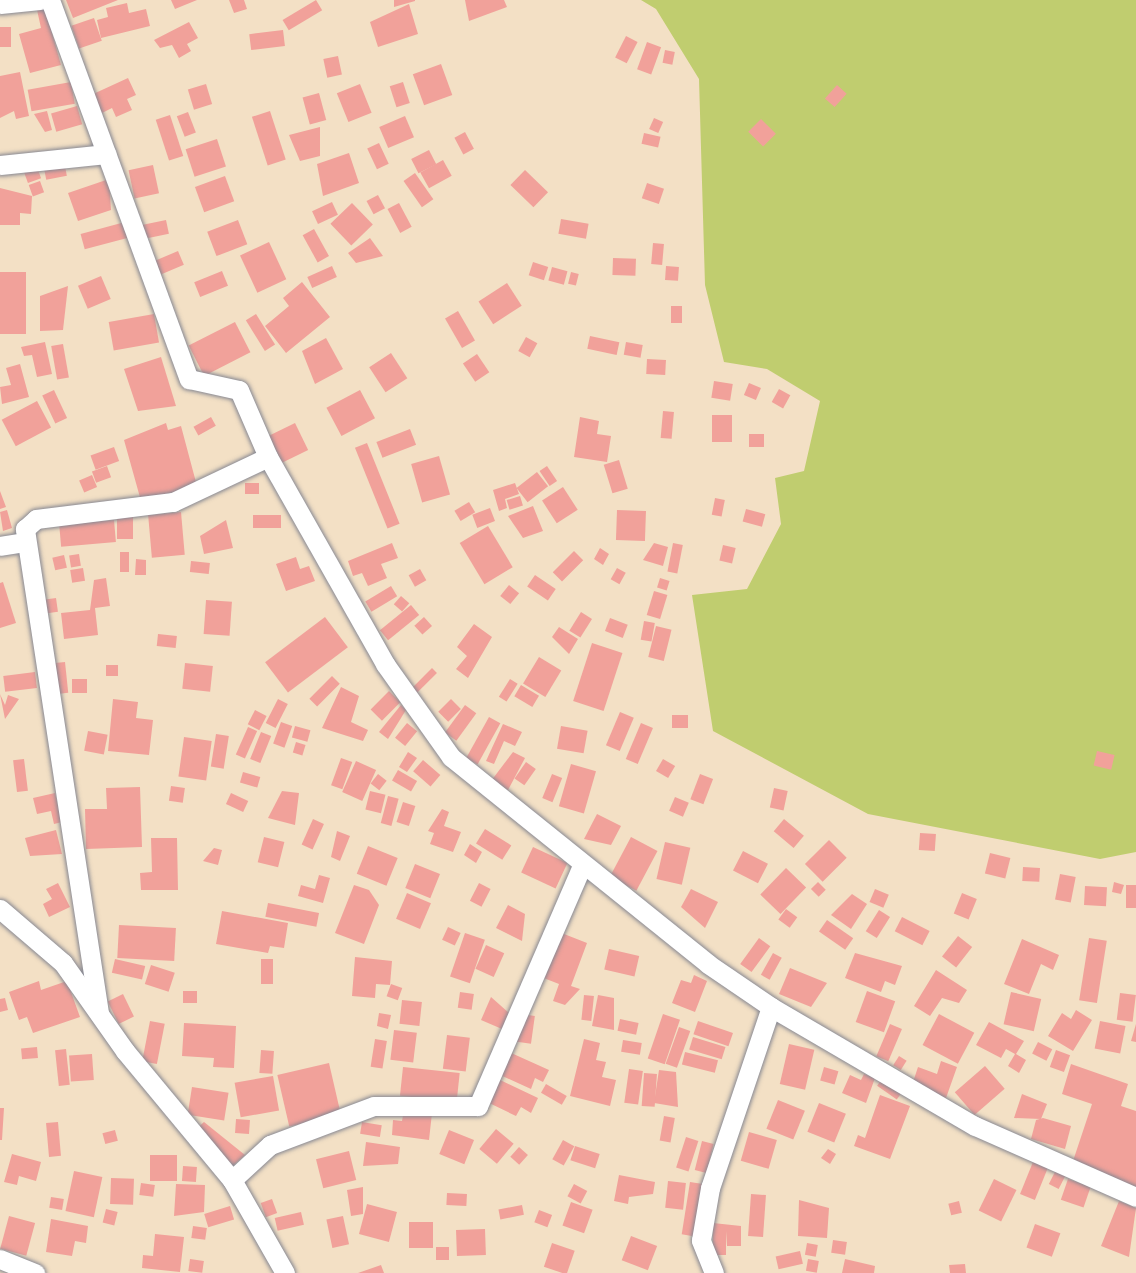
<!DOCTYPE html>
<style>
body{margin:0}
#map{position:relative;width:1136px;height:1273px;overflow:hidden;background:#f3e0c5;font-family:Pangolin,sans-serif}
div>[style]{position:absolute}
.green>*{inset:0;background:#c0cd6f}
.building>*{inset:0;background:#f1a19a;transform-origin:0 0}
.roads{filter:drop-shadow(0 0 2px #878892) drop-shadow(0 0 2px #878892)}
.street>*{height:19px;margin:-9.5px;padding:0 9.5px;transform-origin:9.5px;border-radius:9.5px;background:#fff}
span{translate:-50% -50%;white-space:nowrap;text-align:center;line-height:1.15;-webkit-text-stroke:5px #fdfcf7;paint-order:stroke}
</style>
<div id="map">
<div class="green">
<i style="clip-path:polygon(641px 0,1136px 0,1136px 852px,1100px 859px,868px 814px,713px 731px,692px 595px,747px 589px,781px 524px,775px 478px,804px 471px,820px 401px,767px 369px,724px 362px,705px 285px,699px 79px,656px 9px)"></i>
</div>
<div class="building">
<i style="clip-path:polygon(66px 0,118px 0,73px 18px)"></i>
<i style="clip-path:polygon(171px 0,197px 0,175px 9px)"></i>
<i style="clip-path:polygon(229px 0,244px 0,247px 9px,234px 13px)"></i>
<i style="left:316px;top:0;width:12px;height:39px;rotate:59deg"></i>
<i style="clip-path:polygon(394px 0,415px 0,415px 1px,394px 7px)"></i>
<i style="clip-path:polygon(465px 0,504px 0,507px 7px,469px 21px)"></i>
<i style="clip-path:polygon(127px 3px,129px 13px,146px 9px,150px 26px,101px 38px,97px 20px,108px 17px,106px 8px)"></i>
<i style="clip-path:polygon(409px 4px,418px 34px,378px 47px,370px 22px)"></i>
<i style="clip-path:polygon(45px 8px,61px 65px,30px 73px,19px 34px,41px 28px,37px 10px)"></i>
<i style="left:94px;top:18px;width:24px;height:24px;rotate:71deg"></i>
<i style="clip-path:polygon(189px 22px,198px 38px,187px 44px,191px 51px,179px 58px,172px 45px,160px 48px,154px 40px)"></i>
<i style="left:0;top:27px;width:11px;height:20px"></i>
<i style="left:283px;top:30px;width:16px;height:34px;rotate:83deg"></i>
<i style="left:626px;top:36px;width:13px;height:24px;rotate:27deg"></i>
<i style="left:647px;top:42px;width:15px;height:29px;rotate:20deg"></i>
<i style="left:665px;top:50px;width:10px;height:13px;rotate:11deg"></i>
<i style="left:338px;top:56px;width:19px;height:15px;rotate:78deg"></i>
<i style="left:441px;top:64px;width:33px;height:30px;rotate:70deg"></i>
<i style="clip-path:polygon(20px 72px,29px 116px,16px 119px,14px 111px,0 118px,0 76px)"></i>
<i style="clip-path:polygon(128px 78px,136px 95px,127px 99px,132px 110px,116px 117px,112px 108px,100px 114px,91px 95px)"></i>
<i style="left:71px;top:82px;width:22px;height:44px;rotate:80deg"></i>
<i style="left:403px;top:82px;width:22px;height:14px;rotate:72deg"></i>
<i style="left:206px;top:84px;width:21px;height:19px;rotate:73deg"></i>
<i style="left:360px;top:84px;width:31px;height:25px;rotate:68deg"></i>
<i style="left:837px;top:85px;width:13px;height:18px;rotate:42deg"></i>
<i style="left:319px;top:93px;width:28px;height:17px;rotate:75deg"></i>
<i style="left:77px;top:106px;width:19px;height:27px;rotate:74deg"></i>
<i style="clip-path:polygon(47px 111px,52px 130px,45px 132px,34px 114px)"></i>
<i style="left:270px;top:111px;width:51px;height:19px;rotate:72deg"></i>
<i style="left:188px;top:112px;width:22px;height:12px;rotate:69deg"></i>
<i style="left:170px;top:115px;width:43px;height:15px;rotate:72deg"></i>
<i style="left:405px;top:116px;width:23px;height:28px;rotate:67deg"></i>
<i style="left:654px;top:118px;width:10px;height:12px;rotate:24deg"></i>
<i style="left:761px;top:119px;width:21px;height:18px;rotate:45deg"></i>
<i style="clip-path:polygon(320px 127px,320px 156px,300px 161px,289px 135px)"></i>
<i style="left:465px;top:132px;width:19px;height:12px;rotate:62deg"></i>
<i style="left:644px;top:133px;width:17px;height:11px;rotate:13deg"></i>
<i style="left:217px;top:139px;width:29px;height:33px;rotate:72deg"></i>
<i style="left:379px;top:143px;width:23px;height:13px;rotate:65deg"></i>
<i style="left:429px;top:150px;width:16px;height:20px;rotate:63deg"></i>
<i style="clip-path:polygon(349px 153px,359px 183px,323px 196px,317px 164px)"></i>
<i style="left:443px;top:160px;width:18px;height:26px;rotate:61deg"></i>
<i style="left:64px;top:161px;width:15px;height:21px;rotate:79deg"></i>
<i style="left:153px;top:165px;width:29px;height:25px;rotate:78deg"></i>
<i style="left:37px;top:167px;width:12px;height:14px;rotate:70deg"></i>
<i style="left:525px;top:170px;width:32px;height:21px;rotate:44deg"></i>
<i style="left:415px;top:173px;width:32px;height:14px;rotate:55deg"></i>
<i style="left:225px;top:176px;width:27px;height:32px;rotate:70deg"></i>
<i style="clip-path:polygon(109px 179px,111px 210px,78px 221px,68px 193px)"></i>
<i style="left:40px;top:181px;width:12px;height:12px;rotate:70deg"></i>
<i style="left:647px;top:183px;width:18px;height:16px;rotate:19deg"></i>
<i style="clip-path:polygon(0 188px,32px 196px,31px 214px,20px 213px,20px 225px,0 225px)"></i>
<i style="left:378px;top:195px;width:15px;height:13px;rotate:62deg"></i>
<i style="left:332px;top:202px;width:14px;height:22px;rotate:65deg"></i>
<i style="left:352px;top:203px;width:30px;height:30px;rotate:46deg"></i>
<i style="left:399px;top:203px;width:27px;height:13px;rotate:62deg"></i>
<i style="left:561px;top:219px;width:28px;height:15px;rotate:10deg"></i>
<i style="left:166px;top:220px;width:14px;height:27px;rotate:78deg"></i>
<i style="left:238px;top:220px;width:26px;height:33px;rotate:69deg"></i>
<i style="left:125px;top:222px;width:16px;height:46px;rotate:75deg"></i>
<i style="left:314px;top:229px;width:31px;height:13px;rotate:61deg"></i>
<i style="clip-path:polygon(370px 238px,383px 256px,356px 263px,348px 253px)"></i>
<i style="left:269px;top:242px;width:41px;height:32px;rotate:65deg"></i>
<i style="left:653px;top:243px;width:11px;height:21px;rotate:5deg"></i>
<i style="left:178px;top:251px;width:15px;height:25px;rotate:67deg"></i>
<i style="left:613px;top:258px;width:23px;height:17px;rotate:2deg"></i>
<i style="left:533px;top:262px;width:16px;height:14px;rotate:18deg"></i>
<i style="left:332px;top:266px;width:12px;height:27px;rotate:66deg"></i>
<i style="left:666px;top:266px;width:13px;height:14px;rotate:4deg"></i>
<i style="left:552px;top:267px;width:16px;height:14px;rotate:15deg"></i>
<i style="left:222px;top:271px;width:16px;height:30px;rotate:68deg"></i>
<i style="left:0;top:272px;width:26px;height:62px"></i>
<i style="left:571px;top:272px;width:8px;height:12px;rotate:14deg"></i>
<i style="left:101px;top:276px;width:25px;height:25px;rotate:67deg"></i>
<i style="clip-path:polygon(302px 282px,330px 317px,286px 353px,265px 326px,289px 306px,283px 298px)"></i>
<i style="left:507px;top:283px;width:27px;height:34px;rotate:57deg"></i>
<i style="clip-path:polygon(68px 286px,63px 330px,40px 331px,40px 296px)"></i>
<i style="left:671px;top:306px;width:11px;height:17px"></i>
<i style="left:458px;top:311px;width:34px;height:15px;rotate:60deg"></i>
<i style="left:154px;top:314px;width:29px;height:46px;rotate:80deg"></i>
<i style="left:256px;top:314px;width:36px;height:12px;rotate:58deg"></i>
<i style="left:235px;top:322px;width:34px;height:52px;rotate:63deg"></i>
<i style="left:590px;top:336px;width:30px;height:13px;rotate:12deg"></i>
<i style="left:526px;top:337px;width:13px;height:16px;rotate:29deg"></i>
<i style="clip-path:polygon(326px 338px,343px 369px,315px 384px,302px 351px)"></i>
<i style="clip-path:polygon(45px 342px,52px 374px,37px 377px,32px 355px,24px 356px,21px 347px)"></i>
<i style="left:626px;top:342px;width:17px;height:13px;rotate:10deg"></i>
<i style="left:63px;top:344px;width:34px;height:12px;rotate:80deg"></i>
<i style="left:391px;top:353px;width:30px;height:26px;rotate:57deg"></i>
<i style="left:477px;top:354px;width:22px;height:17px;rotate:56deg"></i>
<i style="clip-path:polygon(161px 357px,176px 406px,138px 411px,124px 369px)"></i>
<i style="left:647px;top:359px;width:19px;height:15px;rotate:3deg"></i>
<i style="clip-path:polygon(20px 364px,29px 397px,2px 404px,0 387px,11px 385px,6px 368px)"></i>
<i style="left:714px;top:381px;width:19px;height:17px;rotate:9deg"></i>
<i style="left:749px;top:383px;width:13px;height:13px;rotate:23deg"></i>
<i style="left:779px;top:389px;width:13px;height:15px;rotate:29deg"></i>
<i style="left:54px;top:390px;width:31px;height:13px;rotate:65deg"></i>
<i style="left:360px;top:390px;width:32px;height:38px;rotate:62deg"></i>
<i style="left:37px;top:401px;width:30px;height:40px;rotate:62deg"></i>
<i style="left:663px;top:411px;width:11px;height:27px;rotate:5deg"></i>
<i style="left:712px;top:415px;width:20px;height:27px"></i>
<i style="left:211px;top:417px;width:10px;height:20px;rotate:61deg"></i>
<i style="clip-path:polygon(580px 417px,599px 421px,597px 434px,611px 436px,607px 462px,574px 457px)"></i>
<i style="clip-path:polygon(166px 423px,168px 430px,181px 426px,197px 486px,141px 501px,124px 440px)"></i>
<i style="left:295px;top:423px;width:30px;height:29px;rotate:64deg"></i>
<i style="left:410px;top:429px;width:17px;height:36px;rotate:69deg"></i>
<i style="left:749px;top:434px;width:15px;height:13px"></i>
<i style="left:367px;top:443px;width:87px;height:13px;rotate:68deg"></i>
<i style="left:114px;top:447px;width:15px;height:25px;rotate:70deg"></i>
<i style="left:439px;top:456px;width:40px;height:29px;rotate:74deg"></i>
<i style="left:619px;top:460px;width:30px;height:16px;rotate:73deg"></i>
<i style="left:107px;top:466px;width:12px;height:16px;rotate:70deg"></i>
<i style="left:547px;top:466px;width:18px;height:9px;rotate:56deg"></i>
<i style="left:537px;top:472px;width:18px;height:26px;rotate:52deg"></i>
<i style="left:92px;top:475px;width:13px;height:14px;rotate:67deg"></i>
<i style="left:259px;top:483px;width:11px;height:14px;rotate:90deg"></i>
<i style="clip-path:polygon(515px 483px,519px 494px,505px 499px,507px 508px,499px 511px,493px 490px)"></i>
<i style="left:563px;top:487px;width:27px;height:25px;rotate:57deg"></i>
<i style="clip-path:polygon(0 491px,6px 507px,0 509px)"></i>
<i style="left:520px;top:496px;width:10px;height:14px;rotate:73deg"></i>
<i style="left:715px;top:498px;width:10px;height:17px;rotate:11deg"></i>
<i style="left:469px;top:502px;width:12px;height:17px;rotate:59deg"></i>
<i style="clip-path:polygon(533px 506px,543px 531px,523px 538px,508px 516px)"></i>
<i style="left:490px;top:508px;width:14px;height:19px;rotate:69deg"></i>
<i style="left:746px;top:509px;width:20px;height:13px;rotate:15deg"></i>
<i style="clip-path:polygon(7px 510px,12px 528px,3px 531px,0 512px)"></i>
<i style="left:617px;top:510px;width:29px;height:30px;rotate:2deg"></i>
<i style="left:133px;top:512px;width:27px;height:16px;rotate:90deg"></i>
<i style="left:181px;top:512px;width:43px;height:33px;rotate:85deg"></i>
<i style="left:253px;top:515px;width:28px;height:13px"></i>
<i style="left:114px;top:520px;width:22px;height:55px;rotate:85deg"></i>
<i style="clip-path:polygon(226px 520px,233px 548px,204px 554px,200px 536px)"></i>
<i style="left:488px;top:526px;width:48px;height:33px;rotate:59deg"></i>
<i style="clip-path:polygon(392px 543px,398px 558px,381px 564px,387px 578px,368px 586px,362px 573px,353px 576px,348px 561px)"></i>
<i style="clip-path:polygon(654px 543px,668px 547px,663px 566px,643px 560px)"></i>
<i style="left:673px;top:543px;width:10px;height:29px;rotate:11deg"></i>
<i style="left:723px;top:545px;width:13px;height:16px;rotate:13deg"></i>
<i style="clip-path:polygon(600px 548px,609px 554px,603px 565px,594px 559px)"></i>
<i style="left:574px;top:551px;width:13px;height:30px;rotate:45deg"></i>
<i style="left:120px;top:552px;width:9px;height:20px"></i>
<i style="left:79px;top:554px;width:12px;height:10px;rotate:81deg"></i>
<i style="left:64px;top:555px;width:13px;height:12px;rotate:77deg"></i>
<i style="clip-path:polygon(296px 557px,300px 569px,309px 566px,315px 581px,286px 591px,276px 564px)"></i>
<i style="clip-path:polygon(136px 559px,146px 560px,146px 575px,135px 575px)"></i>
<i style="left:191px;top:561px;width:19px;height:11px;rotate:6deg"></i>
<i style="left:83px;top:568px;width:13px;height:13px;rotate:81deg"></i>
<i style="left:617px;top:568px;width:10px;height:13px;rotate:29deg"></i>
<i style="left:420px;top:569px;width:13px;height:13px;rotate:61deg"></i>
<i style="left:535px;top:575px;width:25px;height:14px;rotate:34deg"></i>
<i style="clip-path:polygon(106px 578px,110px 606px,95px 608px,98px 635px,64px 639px,61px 613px,90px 610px,94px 580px)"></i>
<i style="left:660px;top:578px;width:10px;height:10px;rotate:17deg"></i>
<i style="clip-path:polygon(3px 582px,16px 623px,0 628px,0 583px)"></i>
<i style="left:509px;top:585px;width:13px;height:14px;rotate:39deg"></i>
<i style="left:391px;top:586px;width:12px;height:30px;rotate:59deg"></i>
<i style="left:654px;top:591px;width:14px;height:25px;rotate:17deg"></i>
<i style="left:401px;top:596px;width:11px;height:11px;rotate:41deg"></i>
<i style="left:56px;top:598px;width:14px;height:16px;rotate:82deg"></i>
<i style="left:206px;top:600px;width:26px;height:34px;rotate:4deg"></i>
<i style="left:411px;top:605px;width:13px;height:40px;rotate:51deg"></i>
<i style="left:581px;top:612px;width:13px;height:22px;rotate:32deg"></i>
<i style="left:325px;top:617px;width:38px;height:75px;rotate:53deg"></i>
<i style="left:424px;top:617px;width:12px;height:13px;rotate:48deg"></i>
<i style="left:610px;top:618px;width:19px;height:14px;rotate:21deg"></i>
<i style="left:644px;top:621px;width:11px;height:19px;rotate:10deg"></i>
<i style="clip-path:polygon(474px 624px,492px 637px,468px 678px,456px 669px,467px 656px,457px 647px)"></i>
<i style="left:656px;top:626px;width:16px;height:32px;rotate:14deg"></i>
<i style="clip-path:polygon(559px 627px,578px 639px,569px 654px,552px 637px)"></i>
<i style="left:158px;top:634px;width:19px;height:12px;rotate:6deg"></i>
<i style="left:592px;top:643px;width:32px;height:61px;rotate:18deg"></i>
<i style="left:539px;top:657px;width:26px;height:31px;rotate:31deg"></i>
<i style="left:65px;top:662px;width:31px;height:15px;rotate:84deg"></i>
<i style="left:185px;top:663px;width:28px;height:26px;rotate:6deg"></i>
<i style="left:106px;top:665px;width:12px;height:11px"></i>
<i style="left:432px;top:668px;width:7px;height:31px;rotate:45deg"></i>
<i style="left:35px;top:672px;width:16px;height:32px;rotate:83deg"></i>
<i style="left:332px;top:676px;width:11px;height:32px;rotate:45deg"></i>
<i style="left:72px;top:679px;width:15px;height:14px"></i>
<i style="left:510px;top:679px;width:9px;height:21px;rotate:32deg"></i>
<i style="left:521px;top:685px;width:21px;height:13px;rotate:31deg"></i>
<i style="clip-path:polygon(341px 687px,359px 696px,351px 722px,368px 730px,363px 741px,322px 728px)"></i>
<i style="left:389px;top:691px;width:16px;height:26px;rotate:45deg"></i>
<i style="clip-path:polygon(0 694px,5px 705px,8px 695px,19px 699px,5px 719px)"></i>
<i style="clip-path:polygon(113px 699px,138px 702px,136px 718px,153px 720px,149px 755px,108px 751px)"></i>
<i style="left:278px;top:699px;width:11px;height:27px;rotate:27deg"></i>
<i style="left:451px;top:699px;width:14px;height:18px;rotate:45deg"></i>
<i style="clip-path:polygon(401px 705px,406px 710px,388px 739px,379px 732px)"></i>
<i style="left:465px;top:705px;width:14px;height:34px;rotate:36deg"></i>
<i style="left:255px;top:710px;width:13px;height:16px;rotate:27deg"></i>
<i style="left:620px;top:712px;width:15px;height:36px;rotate:23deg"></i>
<i style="left:688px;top:715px;width:13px;height:16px;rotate:90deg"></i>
<i style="left:489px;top:717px;width:13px;height:47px;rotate:29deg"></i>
<i style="left:281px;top:722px;width:12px;height:23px;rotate:20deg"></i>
<i style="left:407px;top:723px;width:13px;height:19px;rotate:39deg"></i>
<i style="left:641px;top:723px;width:13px;height:39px;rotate:23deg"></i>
<i style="clip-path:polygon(503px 724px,522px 732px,515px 746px,504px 741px,494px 764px,486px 761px)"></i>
<i style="left:295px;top:726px;width:16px;height:12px;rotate:15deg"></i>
<i style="left:561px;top:726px;width:27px;height:23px;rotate:10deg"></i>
<i style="left:248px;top:727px;width:10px;height:30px;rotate:24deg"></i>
<i style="left:88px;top:731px;width:20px;height:20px;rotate:11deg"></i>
<i style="left:261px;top:732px;width:11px;height:29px;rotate:22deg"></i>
<i style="left:216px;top:734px;width:13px;height:33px;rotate:9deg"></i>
<i style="left:184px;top:737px;width:28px;height:40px;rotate:8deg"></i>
<i style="left:296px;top:742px;width:10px;height:11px;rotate:17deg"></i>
<i style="left:1097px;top:751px;width:18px;height:15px;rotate:13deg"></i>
<i style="clip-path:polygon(408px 752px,417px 758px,407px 772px,399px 767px)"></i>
<i style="clip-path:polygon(513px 752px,525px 758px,508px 790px,491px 781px)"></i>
<i style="left:341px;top:758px;width:12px;height:29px;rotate:20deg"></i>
<i style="left:24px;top:759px;width:32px;height:11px;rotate:83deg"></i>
<i style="left:663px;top:759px;width:14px;height:14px;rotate:30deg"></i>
<i style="left:423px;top:760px;width:23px;height:15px;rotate:41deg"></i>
<i style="left:356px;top:761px;width:22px;height:34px;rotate:24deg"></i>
<i style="left:526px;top:762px;width:12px;height:20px;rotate:35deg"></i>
<i style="left:571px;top:764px;width:26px;height:44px;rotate:16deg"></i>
<i style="left:398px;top:770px;width:22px;height:12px;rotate:30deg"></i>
<i style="left:243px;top:772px;width:18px;height:11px;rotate:16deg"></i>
<i style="left:378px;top:774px;width:11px;height:12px;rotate:38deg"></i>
<i style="left:552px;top:774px;width:11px;height:26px;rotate:22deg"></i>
<i style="left:700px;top:774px;width:14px;height:27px;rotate:21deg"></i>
<i style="left:171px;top:786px;width:14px;height:15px;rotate:8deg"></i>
<i style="clip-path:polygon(140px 787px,142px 847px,86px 849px,85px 809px,107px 809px,106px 788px)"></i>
<i style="left:774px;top:788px;width:14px;height:20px;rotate:12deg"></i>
<i style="clip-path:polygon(282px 791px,299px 793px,295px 825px,268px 818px)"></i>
<i style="left:370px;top:791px;width:16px;height:19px;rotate:14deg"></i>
<i style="clip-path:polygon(55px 793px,62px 822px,54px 824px,51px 811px,37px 814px,33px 798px)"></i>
<i style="left:231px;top:793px;width:19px;height:12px;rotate:25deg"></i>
<i style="left:388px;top:796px;width:11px;height:28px;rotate:15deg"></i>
<i style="left:675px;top:797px;width:15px;height:15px;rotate:23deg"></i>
<i style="left:403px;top:802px;width:13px;height:21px;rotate:18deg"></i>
<i style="clip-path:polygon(442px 809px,449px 812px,444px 826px,461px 832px,453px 852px,430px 844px,434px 833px,428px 831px)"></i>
<i style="clip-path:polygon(597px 814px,621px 826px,611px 845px,584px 839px)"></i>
<i style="left:313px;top:819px;width:12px;height:28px;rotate:24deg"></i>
<i style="left:784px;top:819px;width:26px;height:16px;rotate:40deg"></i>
<i style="left:485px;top:829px;width:31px;height:17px;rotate:32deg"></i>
<i style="clip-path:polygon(56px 830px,62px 854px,30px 856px,25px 838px)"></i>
<i style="clip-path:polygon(337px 831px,350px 836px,340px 861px,331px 857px)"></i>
<i style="left:920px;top:833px;width:16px;height:17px;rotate:4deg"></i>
<i style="left:264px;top:837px;width:21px;height:26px;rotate:14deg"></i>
<i style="left:631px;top:837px;width:30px;height:45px;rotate:28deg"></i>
<i style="clip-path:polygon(151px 838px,177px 838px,178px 890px,141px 890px,140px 873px,152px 872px)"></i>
<i style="left:829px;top:840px;width:25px;height:34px;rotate:45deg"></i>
<i style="left:665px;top:842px;width:26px;height:38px;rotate:13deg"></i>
<i style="clip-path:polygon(470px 844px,482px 852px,476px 863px,464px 855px)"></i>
<i style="left:368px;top:846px;width:32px;height:30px;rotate:22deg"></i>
<i style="left:533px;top:847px;width:38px;height:28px;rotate:25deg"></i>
<i style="clip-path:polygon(214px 848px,222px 850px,218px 865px,203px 861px)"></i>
<i style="left:743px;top:851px;width:28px;height:22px;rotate:27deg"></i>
<i style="left:990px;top:853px;width:21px;height:21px;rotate:14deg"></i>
<i style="left:415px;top:864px;width:27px;height:26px;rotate:22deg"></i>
<i style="left:1023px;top:867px;width:17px;height:14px;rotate:3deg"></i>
<i style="left:786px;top:868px;width:28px;height:37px;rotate:44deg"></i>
<i style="left:1060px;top:874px;width:16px;height:26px;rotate:11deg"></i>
<i style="clip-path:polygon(319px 875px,330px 878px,323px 903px,298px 896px,301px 885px,315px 889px)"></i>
<i style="left:818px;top:882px;width:11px;height:10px;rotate:45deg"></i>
<i style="clip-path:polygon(1114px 882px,1124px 885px,1121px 894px,1112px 892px)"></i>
<i style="clip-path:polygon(58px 883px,70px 907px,49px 917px,43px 904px,52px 899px,46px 889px)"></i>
<i style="left:479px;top:883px;width:13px;height:20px;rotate:27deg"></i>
<i style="clip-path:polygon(354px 885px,369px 890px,379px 905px,364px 944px,335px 933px)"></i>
<i style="left:1126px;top:885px;width:10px;height:23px"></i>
<i style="left:1085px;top:886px;width:22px;height:19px;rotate:3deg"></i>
<i style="clip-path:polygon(691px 889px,718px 902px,705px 928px,681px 907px)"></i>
<i style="left:875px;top:889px;width:15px;height:14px;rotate:23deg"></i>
<i style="left:407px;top:893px;width:26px;height:28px;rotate:23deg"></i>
<i style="left:962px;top:893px;width:16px;height:22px;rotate:22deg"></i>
<i style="clip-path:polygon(852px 894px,867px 904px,851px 929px,831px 915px)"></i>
<i style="left:268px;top:903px;width:52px;height:14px;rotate:11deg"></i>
<i style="clip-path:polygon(508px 905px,525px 914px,522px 941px,496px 928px)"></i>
<i style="left:786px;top:909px;width:14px;height:13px;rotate:36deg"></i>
<i style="left:879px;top:910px;width:13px;height:25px;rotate:32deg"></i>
<i style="clip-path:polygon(222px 911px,288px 923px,284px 948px,270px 946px,268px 953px,216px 944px)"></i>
<i style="left:902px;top:917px;width:31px;height:16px;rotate:27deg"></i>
<i style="left:827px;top:920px;width:32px;height:14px;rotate:35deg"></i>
<i style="left:119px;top:925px;width:57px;height:33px;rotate:3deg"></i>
<i style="left:448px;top:927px;width:14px;height:14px;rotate:25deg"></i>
<i style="clip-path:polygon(559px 932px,587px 943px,571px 986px,580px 989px,565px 1005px,553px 1001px,559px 984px,541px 977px)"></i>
<i style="left:465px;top:933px;width:21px;height:46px;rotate:19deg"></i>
<i style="left:958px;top:936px;width:18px;height:26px;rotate:38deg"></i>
<i style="left:759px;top:938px;width:14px;height:32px;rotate:36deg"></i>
<i style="left:1089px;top:938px;width:18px;height:63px;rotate:9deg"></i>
<i style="clip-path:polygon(1022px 939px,1059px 955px,1053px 970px,1041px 964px,1029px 994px,1004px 984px)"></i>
<i style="left:486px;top:945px;width:20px;height:26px;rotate:24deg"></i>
<i style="left:609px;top:949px;width:31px;height:21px;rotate:13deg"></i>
<i style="left:773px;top:953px;width:10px;height:25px;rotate:29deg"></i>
<i style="clip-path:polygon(855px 953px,902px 966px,895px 985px,885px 981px,881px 992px,845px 978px)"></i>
<i style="clip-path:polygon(355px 957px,392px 961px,390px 985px,376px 984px,375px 998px,352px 996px)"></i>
<i style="left:115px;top:959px;width:31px;height:14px;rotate:13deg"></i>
<i style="left:261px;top:959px;width:12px;height:25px"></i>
<i style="left:151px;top:965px;width:25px;height:20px;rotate:18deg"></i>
<i style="clip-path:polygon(790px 968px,827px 983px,811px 1007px,779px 994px)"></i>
<i style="clip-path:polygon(936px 970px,967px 990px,959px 1003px,942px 998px,930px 1016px,914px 1006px)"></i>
<i style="clip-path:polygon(694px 975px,707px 981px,695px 1012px,672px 1003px,681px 980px,691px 983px)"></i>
<i style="clip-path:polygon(39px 981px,41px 990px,67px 981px,80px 1017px,33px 1033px,27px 1017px,19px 1020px,9px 992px)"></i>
<i style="left:391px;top:984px;width:12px;height:13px;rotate:20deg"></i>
<i style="left:183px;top:991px;width:14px;height:12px"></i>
<i style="left:867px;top:991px;width:30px;height:33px;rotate:20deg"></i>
<i style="left:460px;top:992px;width:14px;height:16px;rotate:8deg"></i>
<i style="left:1011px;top:992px;width:31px;height:33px;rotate:13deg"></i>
<i style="left:1120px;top:993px;width:16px;height:27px;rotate:7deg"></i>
<i style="left:123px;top:994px;width:25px;height:17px;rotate:64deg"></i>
<i style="left:584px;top:995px;width:10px;height:25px;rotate:6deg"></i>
<i style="clip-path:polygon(598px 995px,614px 998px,614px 1030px,592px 1026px)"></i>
<i style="clip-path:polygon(491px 997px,509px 1013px,502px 1029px,481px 1020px)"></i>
<i style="clip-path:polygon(5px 998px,8px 1010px,0 1012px,0 999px)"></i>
<i style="left:402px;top:1000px;width:20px;height:24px;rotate:6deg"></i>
<i style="clip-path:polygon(1076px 1010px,1092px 1020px,1073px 1051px,1048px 1036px,1062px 1013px,1071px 1019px)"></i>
<i style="clip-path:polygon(379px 1013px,391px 1015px,388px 1029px,377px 1026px)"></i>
<i style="left:521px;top:1014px;width:14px;height:28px;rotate:8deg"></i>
<i style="left:663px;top:1014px;width:18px;height:47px;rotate:19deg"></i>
<i style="left:939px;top:1014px;width:40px;height:35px;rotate:28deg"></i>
<i style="left:620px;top:1019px;width:19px;height:12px;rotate:12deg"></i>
<i style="left:150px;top:1021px;width:15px;height:41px;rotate:11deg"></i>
<i style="left:698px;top:1021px;width:37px;height:14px;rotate:19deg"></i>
<i style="left:1100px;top:1021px;width:26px;height:28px;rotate:11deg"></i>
<i style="clip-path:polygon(989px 1022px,1024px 1041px,1016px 1054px,1026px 1060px,1019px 1073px,1008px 1066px,1015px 1054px,1006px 1049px,1001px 1058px,976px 1045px)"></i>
<i style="clip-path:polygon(184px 1023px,236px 1026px,234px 1068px,213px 1067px,214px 1058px,182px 1056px)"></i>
<i style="left:890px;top:1024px;width:13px;height:35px;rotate:23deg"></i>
<i style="clip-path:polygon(1136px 1024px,1136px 1042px,1131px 1041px)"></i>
<i style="left:679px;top:1027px;width:12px;height:39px;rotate:20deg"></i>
<i style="left:394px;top:1030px;width:23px;height:30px;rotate:7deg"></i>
<i style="left:447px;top:1035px;width:23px;height:34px;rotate:7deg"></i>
<i style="left:693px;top:1037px;width:34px;height:13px;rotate:17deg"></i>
<i style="left:375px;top:1039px;width:12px;height:28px;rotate:9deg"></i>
<i style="clip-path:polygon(584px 1039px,600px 1043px,596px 1060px,606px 1062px,602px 1077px,616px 1080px,610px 1106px,570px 1096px)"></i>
<i style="left:623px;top:1040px;width:19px;height:12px;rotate:9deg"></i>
<i style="left:1038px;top:1042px;width:16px;height:13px;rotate:27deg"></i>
<i style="left:789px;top:1044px;width:26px;height:41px;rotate:13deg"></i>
<i style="left:37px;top:1047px;width:11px;height:16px;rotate:85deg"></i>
<i style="left:66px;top:1049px;width:36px;height:11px;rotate:84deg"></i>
<i style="left:261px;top:1050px;width:13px;height:23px;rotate:4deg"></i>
<i style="left:1056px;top:1050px;width:15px;height:18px;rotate:20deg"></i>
<i style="clip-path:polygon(509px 1052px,549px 1070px,543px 1082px,535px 1078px,531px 1089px,498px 1074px)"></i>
<i style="left:685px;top:1052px;width:34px;height:13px;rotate:14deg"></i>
<i style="left:92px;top:1054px;width:26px;height:23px;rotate:86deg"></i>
<i style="left:899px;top:1056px;width:9px;height:11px;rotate:32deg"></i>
<i style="clip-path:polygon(941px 1061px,957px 1067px,946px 1098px,912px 1085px,918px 1067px,937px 1074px)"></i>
<i style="left:329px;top:1063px;width:53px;height:53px;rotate:77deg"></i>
<i style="clip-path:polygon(1071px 1064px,1128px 1084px,1121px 1106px,1136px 1111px,1136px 1188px,1071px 1167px,1092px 1104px,1062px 1094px)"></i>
<i style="left:985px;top:1066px;width:30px;height:40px;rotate:49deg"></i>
<i style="left:403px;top:1067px;width:57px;height:29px;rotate:6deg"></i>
<i style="left:824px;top:1067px;width:15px;height:14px;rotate:16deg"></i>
<i style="left:629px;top:1069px;width:14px;height:34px;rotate:8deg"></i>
<i style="clip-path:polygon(659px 1070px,676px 1072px,678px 1107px,654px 1103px)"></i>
<i style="left:644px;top:1073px;width:13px;height:33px;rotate:4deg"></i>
<i style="clip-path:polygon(864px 1074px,875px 1078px,866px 1103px,842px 1093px,850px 1075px,861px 1080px)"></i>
<i style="left:273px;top:1076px;width:35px;height:39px;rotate:80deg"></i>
<i style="left:884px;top:1076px;width:24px;height:12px;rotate:35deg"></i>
<i style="clip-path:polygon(496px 1078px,538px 1098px,531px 1113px,521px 1107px,516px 1116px,485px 1101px)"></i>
<i style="left:546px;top:1084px;width:24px;height:10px;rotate:30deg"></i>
<i style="left:192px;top:1087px;width:37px;height:28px;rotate:9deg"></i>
<i style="clip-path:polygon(1022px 1094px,1047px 1104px,1041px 1119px,1014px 1118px)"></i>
<i style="clip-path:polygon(880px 1095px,910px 1106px,890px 1159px,854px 1146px,858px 1135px,865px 1138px)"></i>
<i style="left:778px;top:1100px;width:29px;height:31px;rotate:22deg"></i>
<i style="left:819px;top:1103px;width:29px;height:31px;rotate:22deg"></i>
<i style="clip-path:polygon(0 1108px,4px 1108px,2px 1140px,0 1140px)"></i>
<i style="clip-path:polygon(404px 1110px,432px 1113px,429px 1140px,392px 1135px,393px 1120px,402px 1121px)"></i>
<i style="left:664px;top:1116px;width:11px;height:25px;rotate:10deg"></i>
<i style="clip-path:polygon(1043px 1118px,1071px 1126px,1065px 1149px,1031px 1139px,1036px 1120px)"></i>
<i style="left:236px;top:1119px;width:14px;height:14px;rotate:4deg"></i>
<i style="left:58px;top:1122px;width:34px;height:12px;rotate:85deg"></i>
<i style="clip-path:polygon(204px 1122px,245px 1155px,229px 1169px,195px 1130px)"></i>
<i style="left:362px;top:1122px;width:20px;height:12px;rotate:9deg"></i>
<i style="left:496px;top:1129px;width:23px;height:26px;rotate:40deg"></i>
<i style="left:115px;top:1130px;width:11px;height:13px;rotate:75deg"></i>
<i style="left:449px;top:1130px;width:27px;height:26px;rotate:22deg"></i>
<i style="left:749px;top:1132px;width:29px;height:30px;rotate:16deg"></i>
<i style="left:686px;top:1137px;width:13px;height:32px;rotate:18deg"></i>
<i style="left:563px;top:1140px;width:13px;height:22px;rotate:29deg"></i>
<i style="left:702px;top:1141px;width:12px;height:30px;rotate:14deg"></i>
<i style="clip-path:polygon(366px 1142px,400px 1147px,398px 1164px,363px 1166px)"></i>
<i style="left:575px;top:1146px;width:26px;height:15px;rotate:18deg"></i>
<i style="left:519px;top:1147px;width:12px;height:13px;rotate:42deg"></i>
<i style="clip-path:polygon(828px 1149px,836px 1154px,830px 1164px,821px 1158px)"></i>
<i style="left:349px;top:1151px;width:30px;height:34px;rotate:76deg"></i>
<i style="clip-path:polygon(12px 1154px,41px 1162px,36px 1181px,19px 1176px,17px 1185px,4px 1182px)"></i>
<i style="left:150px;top:1155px;width:27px;height:26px"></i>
<i style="left:1035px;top:1157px;width:16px;height:40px;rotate:22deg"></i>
<i style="left:183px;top:1166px;width:14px;height:15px;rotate:4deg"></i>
<i style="left:1057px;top:1168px;width:11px;height:18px;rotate:27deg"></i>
<i style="left:74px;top:1171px;width:29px;height:41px;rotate:12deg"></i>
<i style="clip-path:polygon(619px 1175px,655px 1182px,653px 1194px,629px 1197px,628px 1204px,614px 1201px)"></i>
<i style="left:111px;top:1178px;width:23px;height:26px;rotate:2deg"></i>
<i style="left:994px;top:1179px;width:25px;height:35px;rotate:26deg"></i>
<i style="left:1068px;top:1179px;width:24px;height:22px;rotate:19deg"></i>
<i style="left:668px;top:1181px;width:18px;height:27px;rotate:6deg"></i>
<i style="left:690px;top:1182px;width:13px;height:53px;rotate:9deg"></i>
<i style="left:141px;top:1183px;width:14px;height:12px;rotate:8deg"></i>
<i style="clip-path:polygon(176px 1184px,205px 1185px,204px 1212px,174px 1216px)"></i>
<i style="left:574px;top:1184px;width:15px;height:14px;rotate:28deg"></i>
<i style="clip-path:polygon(363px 1187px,363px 1214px,351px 1216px,347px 1190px)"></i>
<i style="left:447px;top:1193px;width:20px;height:12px;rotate:3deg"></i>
<i style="left:751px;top:1194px;width:15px;height:42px;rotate:4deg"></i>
<i style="left:51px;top:1197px;width:13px;height:11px;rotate:9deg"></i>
<i style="left:272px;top:1199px;width:15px;height:12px;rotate:70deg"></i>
<i style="clip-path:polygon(799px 1200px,829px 1208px,827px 1238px,798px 1236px)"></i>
<i style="left:959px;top:1201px;width:12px;height:11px;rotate:76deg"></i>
<i style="clip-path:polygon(1119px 1201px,1136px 1208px,1129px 1257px,1101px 1246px)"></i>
<i style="left:571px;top:1202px;width:23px;height:25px;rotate:20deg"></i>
<i style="left:367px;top:1204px;width:31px;height:31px;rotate:15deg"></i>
<i style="left:522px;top:1205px;width:10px;height:24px;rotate:79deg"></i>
<i style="left:230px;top:1206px;width:14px;height:27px;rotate:73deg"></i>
<i style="left:106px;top:1209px;width:12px;height:14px;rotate:14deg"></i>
<i style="left:539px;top:1210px;width:14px;height:13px;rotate:21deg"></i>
<i style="left:301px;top:1212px;width:13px;height:27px;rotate:77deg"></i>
<i style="left:9px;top:1216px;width:27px;height:34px;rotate:15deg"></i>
<i style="left:343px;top:1216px;width:29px;height:17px;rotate:78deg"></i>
<i style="clip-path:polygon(51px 1219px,88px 1226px,86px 1243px,75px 1241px,72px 1256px,46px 1252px)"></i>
<i style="left:409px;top:1222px;width:24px;height:26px"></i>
<i style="clip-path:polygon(713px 1223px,741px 1226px,741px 1246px,727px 1246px,726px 1231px,726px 1255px,713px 1255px)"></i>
<i style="left:1035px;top:1224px;width:27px;height:25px;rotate:20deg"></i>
<i style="left:193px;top:1226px;width:14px;height:12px;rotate:8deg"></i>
<i style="left:485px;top:1229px;width:26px;height:29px;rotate:88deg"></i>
<i style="clip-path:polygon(155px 1234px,184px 1237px,180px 1272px,142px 1268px,143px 1255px,153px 1256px)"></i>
<i style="left:631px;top:1236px;width:28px;height:26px;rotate:21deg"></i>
<i style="left:833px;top:1240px;width:14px;height:13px;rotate:8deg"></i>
<i style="left:552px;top:1243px;width:24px;height:25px;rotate:19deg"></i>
<i style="left:807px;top:1243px;width:11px;height:12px;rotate:10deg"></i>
<i style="left:436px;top:1247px;width:13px;height:13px"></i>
<i style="left:800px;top:1251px;width:13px;height:25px;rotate:77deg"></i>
<i style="left:190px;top:1259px;width:14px;height:12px;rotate:8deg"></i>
<i style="left:808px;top:1259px;width:11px;height:12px;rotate:10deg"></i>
<i style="clip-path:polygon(845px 1259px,875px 1266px,874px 1273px,842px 1273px)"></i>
<i style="clip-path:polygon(965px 1264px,966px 1273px,950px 1273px,949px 1265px)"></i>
<i style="clip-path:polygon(381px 1265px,384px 1273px,358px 1273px)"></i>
</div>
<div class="roads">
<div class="street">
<i style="left:50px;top:0;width:404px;rotate:69.9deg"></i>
<i style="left:189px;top:379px;width:51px;rotate:12.4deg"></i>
<i style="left:239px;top:390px;width:73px;rotate:66.6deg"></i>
<i style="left:268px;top:457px;width:238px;rotate:60.5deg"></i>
<i style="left:385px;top:664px;width:114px;rotate:54.6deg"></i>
<i style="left:451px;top:757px;width:330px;rotate:38.8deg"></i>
<i style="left:708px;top:964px;width:76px;rotate:34.3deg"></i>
<i style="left:771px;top:1007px;width:236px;rotate:30.3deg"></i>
<i style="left:975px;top:1126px;width:176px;rotate:23.8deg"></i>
<i style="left:0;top:4px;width:40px;rotate:-5.7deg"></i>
<i style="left:0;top:165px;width:107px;rotate:-5.9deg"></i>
<i style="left:0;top:546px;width:26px;rotate:-9deg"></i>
<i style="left:0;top:909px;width:83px;rotate:40.6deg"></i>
<i style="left:63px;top:963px;width:108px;rotate:54.8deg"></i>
<i style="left:125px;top:1051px;width:168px;rotate:50.3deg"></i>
<i style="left:232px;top:1180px;width:107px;rotate:60.3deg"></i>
<i style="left:99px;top:1013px;width:490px;rotate:-98.7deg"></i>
<i style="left:25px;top:529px;width:15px;rotate:-42deg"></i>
<i style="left:36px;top:519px;width:138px;rotate:-7.1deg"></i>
<i style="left:173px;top:502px;width:105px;rotate:-25.3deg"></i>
<i style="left:232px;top:1180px;width:52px;rotate:-42.6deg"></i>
<i style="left:270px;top:1145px;width:111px;rotate:-20.6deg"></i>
<i style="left:374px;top:1106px;width:104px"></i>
<i style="left:478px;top:1106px;width:262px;rotate:-66.6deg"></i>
<i style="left:0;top:1259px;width:38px;rotate:22deg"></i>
<i style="left:714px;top:1273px;width:35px;rotate:-112deg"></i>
<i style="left:701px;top:1240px;width:53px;rotate:-80.2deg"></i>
<i style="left:710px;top:1188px;width:191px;rotate:-71.4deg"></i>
</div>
</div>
</div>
